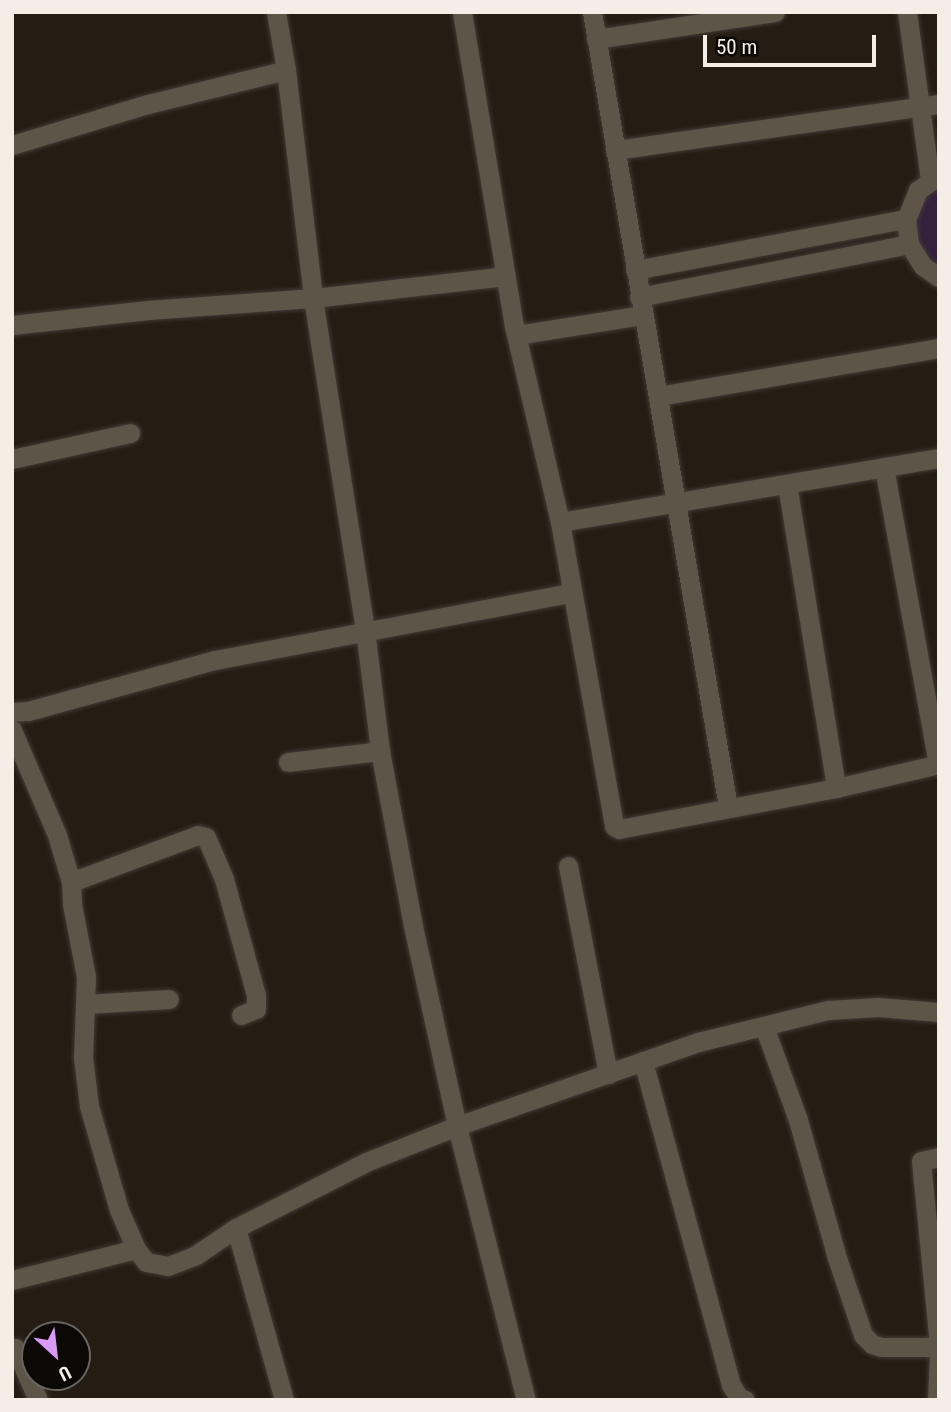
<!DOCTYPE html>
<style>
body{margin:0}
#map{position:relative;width:951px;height:1412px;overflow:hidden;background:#251d13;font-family:"Roboto Condensed",sans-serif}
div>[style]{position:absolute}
.green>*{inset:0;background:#34213d}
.roads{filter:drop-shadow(0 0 2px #413a34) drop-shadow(0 0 2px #413a34)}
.street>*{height:19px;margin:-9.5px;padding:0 9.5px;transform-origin:9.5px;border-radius:9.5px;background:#5e5549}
span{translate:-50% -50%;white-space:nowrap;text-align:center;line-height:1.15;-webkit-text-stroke:7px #0b0805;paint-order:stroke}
.frame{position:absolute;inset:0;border:14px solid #f4eee7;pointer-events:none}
.north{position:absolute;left:21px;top:1321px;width:70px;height:70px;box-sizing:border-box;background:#0b0805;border:2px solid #68645f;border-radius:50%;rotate:153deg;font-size:19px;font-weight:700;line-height:28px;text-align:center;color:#f4eee7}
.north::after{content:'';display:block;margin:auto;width:24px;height:32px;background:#d99af7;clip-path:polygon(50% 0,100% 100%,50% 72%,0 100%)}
.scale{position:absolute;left:703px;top:35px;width:173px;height:32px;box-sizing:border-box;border:4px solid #f4eee7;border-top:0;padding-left:9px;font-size:21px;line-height:24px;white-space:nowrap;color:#f4eee7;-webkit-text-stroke:5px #0b0805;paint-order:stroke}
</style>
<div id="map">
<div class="green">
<i style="clip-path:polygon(939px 175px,939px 277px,923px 266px,910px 203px)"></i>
</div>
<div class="roads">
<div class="street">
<i style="left:276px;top:12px;width:59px;rotate:80.2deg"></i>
<i style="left:286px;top:70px;width:230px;rotate:83.2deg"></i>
<i style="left:313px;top:298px;width:336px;rotate:81.1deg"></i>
<i style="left:365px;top:630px;width:122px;rotate:82.9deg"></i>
<i style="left:380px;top:751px;width:178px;rotate:79.3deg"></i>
<i style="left:413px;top:926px;width:205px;rotate:77.6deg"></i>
<i style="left:457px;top:1126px;width:283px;rotate:75.9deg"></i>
<i style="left:462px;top:12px;width:318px;rotate:80.6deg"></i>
<i style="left:514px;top:326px;width:201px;rotate:76.8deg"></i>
<i style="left:560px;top:522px;width:309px;rotate:79.9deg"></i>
<i style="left:614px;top:826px;width:6px;rotate:31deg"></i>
<i style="left:619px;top:829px;width:221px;rotate:-10.7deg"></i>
<i style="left:836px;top:788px;width:106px;rotate:-13.1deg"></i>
<i style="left:592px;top:12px;width:807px;rotate:80.29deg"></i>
<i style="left:907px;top:12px;width:169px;rotate:82.2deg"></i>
<i style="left:596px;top:39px;width:181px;rotate:-8.6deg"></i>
<i style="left:12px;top:145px;width:142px;rotate:-16.8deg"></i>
<i style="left:148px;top:104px;width:142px;rotate:-13.8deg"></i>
<i style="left:615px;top:150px;width:327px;rotate:-8.1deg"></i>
<i style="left:939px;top:175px;width:26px;rotate:144deg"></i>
<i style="left:918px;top:190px;width:31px;rotate:112deg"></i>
<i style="left:906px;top:219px;width:25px;rotate:83deg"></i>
<i style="left:909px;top:244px;width:26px;rotate:58deg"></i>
<i style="left:923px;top:266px;width:19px;rotate:35deg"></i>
<i style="left:635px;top:270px;width:276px;rotate:-10.7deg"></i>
<i style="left:639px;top:297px;width:275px;rotate:-11.1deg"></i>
<i style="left:12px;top:325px;width:137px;rotate:-6.3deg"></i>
<i style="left:148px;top:310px;width:165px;rotate:-4.2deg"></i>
<i style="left:313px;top:298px;width:193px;rotate:-6.5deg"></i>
<i style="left:517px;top:335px;width:128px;rotate:-9deg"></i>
<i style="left:658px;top:396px;width:285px;rotate:-9.7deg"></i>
<i style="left:12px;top:459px;width:121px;rotate:-12.4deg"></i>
<i style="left:884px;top:467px;width:302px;rotate:79.7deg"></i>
<i style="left:787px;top:484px;width:308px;rotate:80.8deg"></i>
<i style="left:560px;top:522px;width:384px;rotate:-9.6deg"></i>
<i style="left:12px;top:712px;width:16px;rotate:-4deg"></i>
<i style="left:28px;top:711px;width:194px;rotate:-15.3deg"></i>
<i style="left:215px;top:660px;width:361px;rotate:-10.7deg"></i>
<i style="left:12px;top:730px;width:114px;rotate:66.8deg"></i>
<i style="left:57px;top:835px;width:49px;rotate:73.4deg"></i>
<i style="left:71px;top:882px;width:22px;rotate:87deg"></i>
<i style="left:72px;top:904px;width:74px;rotate:79.1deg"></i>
<i style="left:86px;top:977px;width:80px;rotate:92.1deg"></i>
<i style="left:83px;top:1057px;width:49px;rotate:83deg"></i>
<i style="left:89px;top:1106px;width:108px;rotate:73.9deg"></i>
<i style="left:119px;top:1210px;width:43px;rotate:66.4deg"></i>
<i style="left:136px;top:1249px;width:16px;rotate:52deg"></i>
<i style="left:146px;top:1262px;width:22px;rotate:10deg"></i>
<i style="left:168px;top:1266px;width:30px;rotate:-21deg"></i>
<i style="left:196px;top:1255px;width:48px;rotate:-34deg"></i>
<i style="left:236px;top:1228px;width:146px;rotate:-26.9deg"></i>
<i style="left:366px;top:1162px;width:98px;rotate:-21.6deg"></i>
<i style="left:457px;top:1126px;width:255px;rotate:-19.2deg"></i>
<i style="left:698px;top:1042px;width:134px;rotate:-13.8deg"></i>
<i style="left:828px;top:1010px;width:50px;rotate:-3.4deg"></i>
<i style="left:878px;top:1007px;width:61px;rotate:4.7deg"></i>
<i style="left:288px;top:762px;width:93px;rotate:-6.8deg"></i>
<i style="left:568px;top:866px;width:212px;rotate:79.1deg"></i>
<i style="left:71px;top:882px;width:135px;rotate:-20.3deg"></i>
<i style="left:198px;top:835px;width:8px;rotate:14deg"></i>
<i style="left:206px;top:837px;width:46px;rotate:66.8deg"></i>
<i style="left:224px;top:879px;width:120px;rotate:74.6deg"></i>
<i style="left:256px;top:995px;width:14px;rotate:90deg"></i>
<i style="left:256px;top:1009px;width:16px;rotate:158deg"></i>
<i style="left:86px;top:1004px;width:83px;rotate:-3.4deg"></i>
<i style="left:764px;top:1026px;width:100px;rotate:70.1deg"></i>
<i style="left:798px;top:1120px;width:143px;rotate:74.2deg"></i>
<i style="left:837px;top:1258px;width:81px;rotate:71.3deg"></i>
<i style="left:863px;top:1335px;width:13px;rotate:45deg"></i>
<i style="left:872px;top:1344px;width:9px;rotate:18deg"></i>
<i style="left:881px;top:1347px;width:58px"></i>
<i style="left:643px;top:1061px;width:336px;rotate:74.8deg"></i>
<i style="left:731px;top:1385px;width:15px;rotate:58deg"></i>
<i style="left:739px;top:1398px;width:6px;rotate:18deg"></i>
<i style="left:939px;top:1157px;width:18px;rotate:167deg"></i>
<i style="left:921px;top:1161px;width:186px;rotate:84.4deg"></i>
<i style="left:236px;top:1228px;width:179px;rotate:74.4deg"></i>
<i style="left:12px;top:1280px;width:128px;rotate:-14deg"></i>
<i style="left:12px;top:1349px;width:3px;rotate:-18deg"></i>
<i style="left:15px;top:1348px;width:57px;rotate:66.1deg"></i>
<i style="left:937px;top:1400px;width:48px;rotate:-87.6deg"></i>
</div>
</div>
<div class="frame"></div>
<div class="north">U</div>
<div class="scale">50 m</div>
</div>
